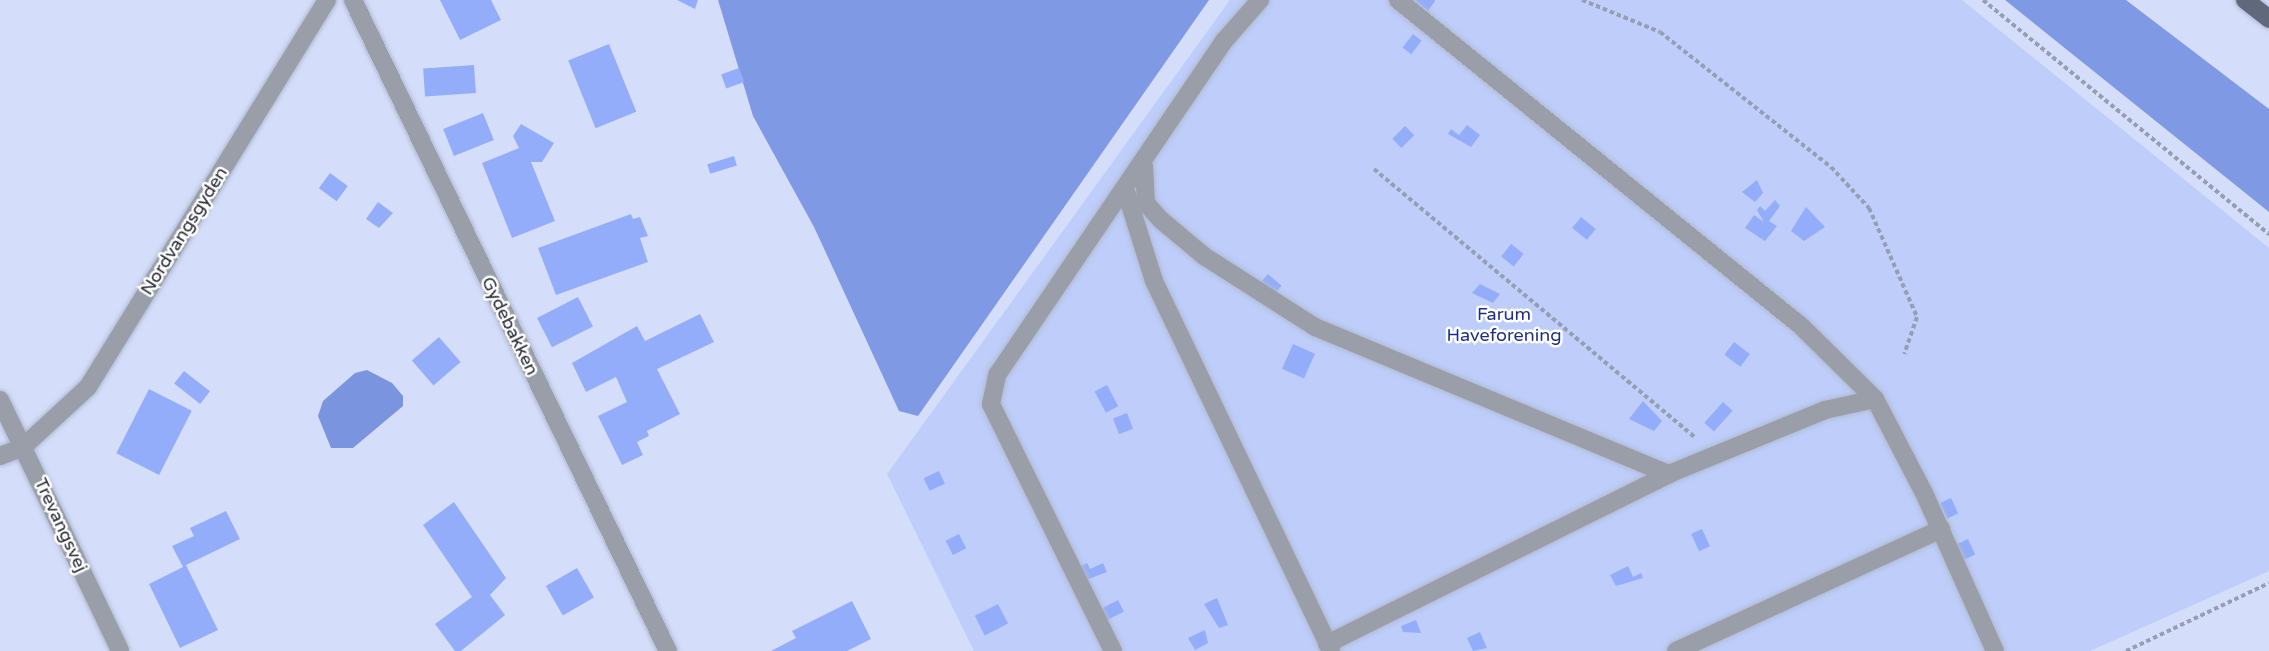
<!DOCTYPE html>
<style>
body{margin:0}
#map{position:relative;width:2269px;height:651px;overflow:hidden;background:#d4defa;font-family:"Varela Round",sans-serif}
div>[style]{position:absolute}
.green>*{inset:0;background:#becdf9}
.forest>*{inset:0;background:#8099e5}
.water>*{inset:0;background:#7b94df}
.building>*{inset:0;background:#93adfa;transform-origin:0 0}
.path>*{height:4px;margin-top:-2px;transform-origin:0;background:repeating-linear-gradient(90deg,#969eb4 0 4.5px,transparent 0 7.5px)}
.roads{filter:drop-shadow(0 0 2px #b1bad2) drop-shadow(0 0 2px #b1bad2)}
.minor>*{height:18px;margin:-9px;padding:0 9px;transform-origin:9px;border-radius:9px;background:#999ea9}
.major>*{height:18px;margin:-9px;padding:0 9px;transform-origin:9px;border-radius:9px;background:#60687c}
span{translate:-50% -50%;white-space:nowrap;text-align:center;line-height:1.15;-webkit-text-stroke:5px #fff;paint-order:stroke}
.street-label{font-size:18px;color:#252933}
.park-label{font-size:18px;color:#202f85}
</style>
<div id="map">
<div class="green">
<i style="clip-path:polygon(1230px 0,1962px 0,2269px 248px,2269px 571px,2090px 651px,974px 651px,887px 474px)"></i>
</div>
<div class="forest">
<i style="clip-path:polygon(718px 0,1209px 0,918px 416px,899px 411px,814px 227px,753px 116px)"></i>
<i style="clip-path:polygon(2005px 0,2126px 0,2269px 109px,2269px 212px)"></i>
</div>
<div class="water">
<i style="clip-path:polygon(367px 370px,392px 383px,403px 396px,403px 406px,353px 448px,331px 448px,318px 416px,323px 401px,355px 373px)"></i>
</div>
<div class="building">
<i style="clip-path:polygon(440px 0,491px 0,501px 20px,460px 40px)"></i>
<i style="clip-path:polygon(677px 0,698px 0,695px 9px)"></i>
<i style="clip-path:polygon(1414px 0,1434px 0,1435px 1px,1428px 11px)"></i>
<i style="left:1413px;top:34px;width:11px;height:17px;rotate:38deg"></i>
<i style="left:609px;top:44px;width:73px;height:44px;rotate:68deg"></i>
<i style="left:474px;top:65px;width:28px;height:51px;rotate:86deg"></i>
<i style="left:739px;top:68px;width:15px;height:19px;rotate:70deg"></i>
<i style="left:483px;top:113px;width:29px;height:43px;rotate:68deg"></i>
<i style="clip-path:polygon(521px 124px,554px 143px,542px 162px,531px 162px,555px 221px,512px 238px,482px 163px,519px 148px,513px 136px)"></i>
<i style="clip-path:polygon(1467px 125px,1480px 135px,1471px 147px,1448px 134px,1451px 129px,1459px 135px)"></i>
<i style="left:1405px;top:126px;width:13px;height:18px;rotate:45deg"></i>
<i style="left:734px;top:156px;width:10px;height:28px;rotate:73deg"></i>
<i style="left:330px;top:173px;width:22px;height:19px;rotate:36deg"></i>
<i style="clip-path:polygon(1757px 180px,1763px 193px,1755px 202px,1742px 192px)"></i>
<i style="clip-path:polygon(1775px 200px,1780px 206px,1769px 221px,1777px 226px,1765px 241px,1745px 228px,1754px 215px,1764px 222px,1757px 210px,1760px 206px,1765px 211px)"></i>
<i style="clip-path:polygon(378px 202px,393px 213px,379px 228px,366px 219px)"></i>
<i style="clip-path:polygon(1806px 207px,1825px 227px,1804px 241px,1791px 231px)"></i>
<i style="clip-path:polygon(631px 214px,633px 219px,640px 217px,648px 236px,640px 238px,648px 262px,556px 295px,538px 248px)"></i>
<i style="left:1581px;top:217px;width:19px;height:14px;rotate:39deg"></i>
<i style="left:1511px;top:244px;width:16px;height:16px;rotate:38deg"></i>
<i style="left:1268px;top:274px;width:18px;height:16px;rotate:41deg"></i>
<i style="clip-path:polygon(1480px 284px,1500px 294px,1493px 303px,1472px 293px)"></i>
<i style="left:578px;top:297px;width:33px;height:46px;rotate:63deg"></i>
<i style="clip-path:polygon(700px 314px,714px 342px,657px 369px,680px 414px,647px 431px,649px 436px,637px 442px,643px 455px,622px 465px,598px 416px,627px 402px,616px 377px,586px 392px,572px 363px,637px 326px,645px 341px)"></i>
<i style="left:439px;top:337px;width:33px;height:36px;rotate:49deg"></i>
<i style="left:1734px;top:342px;width:20px;height:16px;rotate:37deg"></i>
<i style="left:1293px;top:344px;width:24px;height:27px;rotate:24deg"></i>
<i style="left:184px;top:371px;width:33px;height:16px;rotate:38deg"></i>
<i style="left:1107px;top:385px;width:24px;height:14px;rotate:62deg"></i>
<i style="left:149px;top:389px;width:48px;height:72px;rotate:27deg"></i>
<i style="clip-path:polygon(1643px 401px,1662px 421px,1654px 431px,1629px 419px)"></i>
<i style="left:1723px;top:402px;width:13px;height:28px;rotate:42deg"></i>
<i style="left:1127px;top:413px;width:17px;height:15px;rotate:69deg"></i>
<i style="left:939px;top:471px;width:14px;height:17px;rotate:65deg"></i>
<i style="left:1951px;top:498px;width:17px;height:12px;rotate:65deg"></i>
<i style="clip-path:polygon(454px 502px,506px 578px,490px 595px,505px 615px,461px 651px,455px 651px,435px 624px,472px 597px,423px 525px)"></i>
<i style="clip-path:polygon(226px 511px,240px 539px,186px 565px,218px 630px,180px 648px,149px 584px,183px 567px,172px 546px,194px 536px,190px 528px)"></i>
<i style="left:1702px;top:529px;width:19px;height:12px;rotate:65deg"></i>
<i style="left:959px;top:534px;width:16px;height:15px;rotate:63deg"></i>
<i style="left:1968px;top:539px;width:17px;height:16px;rotate:65deg"></i>
<i style="clip-path:polygon(1087px 563px,1090px 569px,1103px 563px,1107px 572px,1083px 581px,1077px 568px)"></i>
<i style="clip-path:polygon(1628px 566px,1633px 577px,1641px 573px,1643px 578px,1616px 586px,1610px 575px)"></i>
<i style="left:577px;top:568px;width:34px;height:36px;rotate:60deg"></i>
<i style="clip-path:polygon(1217px 598px,1228px 625px,1219px 628px,1204px 604px)"></i>
<i style="left:1118px;top:600px;width:13px;height:24px;rotate:63deg"></i>
<i style="clip-path:polygon(852px 601px,871px 639px,847px 651px,771px 651px,796px 638px,792px 631px)"></i>
<i style="left:998px;top:604px;width:22px;height:26px;rotate:63deg"></i>
<i style="clip-path:polygon(1416px 620px,1421px 633px,1403px 632px,1401px 626px)"></i>
<i style="clip-path:polygon(1205px 630px,1208px 643px,1195px 650px,1188px 638px)"></i>
<i style="clip-path:polygon(1480px 632px,1487px 648px,1473px 651px,1467px 638px)"></i>
</div>
<div class="path">
<i style="left:1582px;top:0;width:84px;rotate:22.3deg"></i>
<i style="left:1660px;top:32px;width:218px;rotate:38.3deg"></i>
<i style="left:1831px;top:167px;width:56px;rotate:47.2deg"></i>
<i style="left:1869px;top:208px;width:119px;rotate:66.2deg"></i>
<i style="left:1917px;top:317px;width:39px;rotate:109deg"></i>
<i style="left:1983px;top:0;width:370px;rotate:39.3deg"></i>
<i style="left:1374px;top:169px;width:418px;rotate:39.9deg"></i>
<i style="left:2126px;top:651px;width:158px;rotate:-25.4deg"></i>
</div>
<div class="roads">
<div class="minor">
<i style="left:353px;top:0;width:723px;rotate:64.18deg"></i>
<i style="left:1398px;top:0;width:518px;rotate:38.97deg"></i>
<i style="left:1801px;top:326px;width:104px;rotate:44.6deg"></i>
<i style="left:1875px;top:399px;width:106px;rotate:62.5deg"></i>
<i style="left:1924px;top:493px;width:173px;rotate:65.8deg"></i>
<i style="left:1144px;top:166px;width:37px;rotate:87deg"></i>
<i style="left:1146px;top:203px;width:23px;rotate:49deg"></i>
<i style="left:1161px;top:220px;width:56px;rotate:39.9deg"></i>
<i style="left:1204px;top:256px;width:132px;rotate:32.6deg"></i>
<i style="left:1315px;top:327px;width:383px;rotate:22.6deg"></i>
<i style="left:1669px;top:474px;width:169px;rotate:-22.3deg"></i>
<i style="left:1825px;top:410px;width:51px;rotate:-12.4deg"></i>
<i style="left:1126px;top:192px;width:93px;rotate:72.5deg"></i>
<i style="left:1154px;top:281px;width:410px;rotate:64.4deg"></i>
<i style="left:0;top:400px;width:278px;rotate:64.4deg"></i>
<i style="left:0;top:456px;width:25px;rotate:-21deg"></i>
<i style="left:23px;top:447px;width:88px;rotate:-42.7deg"></i>
<i style="left:88px;top:387px;width:455px;rotate:-58.3deg"></i>
<i style="left:1327px;top:644px;width:382px;rotate:-26.4deg"></i>
<i style="left:1113px;top:651px;width:275px;rotate:-116.3deg"></i>
<i style="left:991px;top:404px;width:30px;rotate:-78deg"></i>
<i style="left:997px;top:375px;width:404px;rotate:-55.8deg"></i>
<i style="left:1224px;top:41px;width:55px;rotate:-48.7deg"></i>
<i style="left:1676px;top:651px;width:292px;rotate:-24.7deg"></i>
</div>
<div class="major">
<i style="left:2245px;top:0;width:31px;rotate:38deg"></i>
</div>
</div>
<div class="street-label">
<span style="left:184px;top:231px;rotate:-58deg">Nordvangsgyden</span>
<span style="left:510px;top:326px;rotate:64deg">Gydebakken</span>
<span style="left:61px;top:525px;rotate:65deg">Trevangsvej</span>
</div>
<div class="park-label">
<span style="left:1504px;top:325px">Farum<br>Haveforening</span>
</div>
</div>
